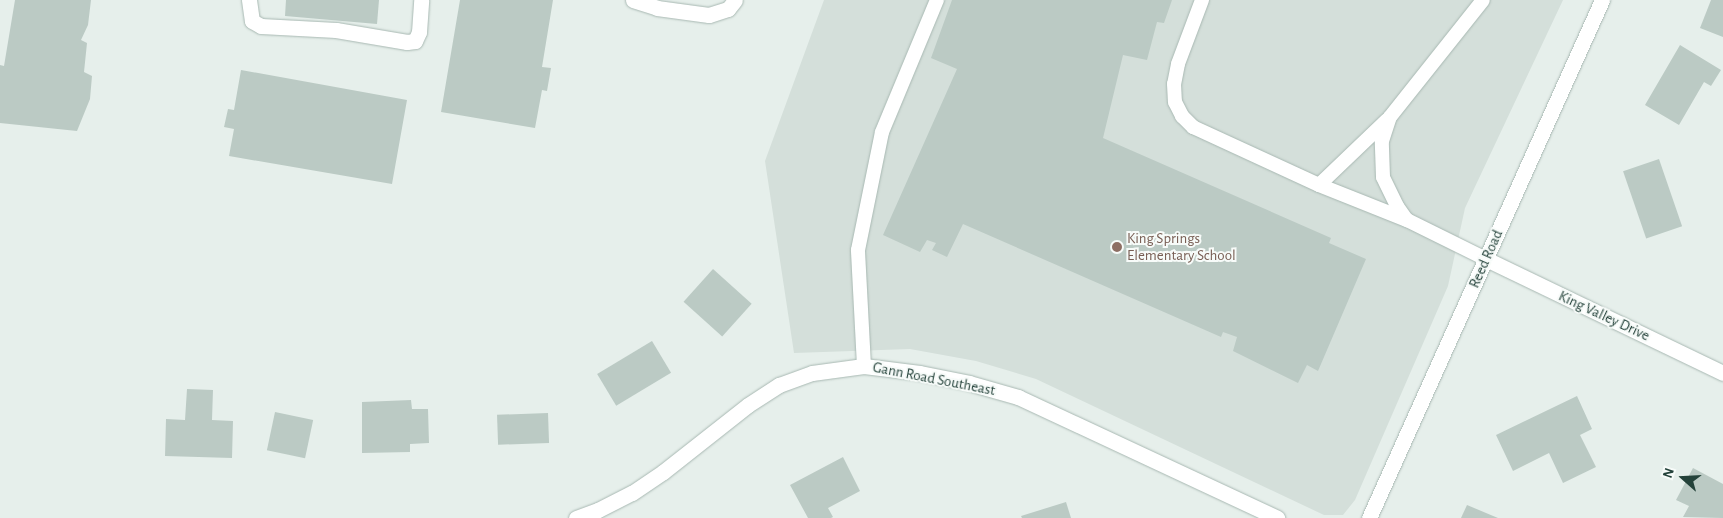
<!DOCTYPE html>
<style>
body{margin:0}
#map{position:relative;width:1723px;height:518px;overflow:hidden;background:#e6efeb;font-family:"Alegreya Sans",sans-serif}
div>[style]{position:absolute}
.built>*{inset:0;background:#d4dfda}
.building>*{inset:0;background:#bbcac4;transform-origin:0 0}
.roads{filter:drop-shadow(0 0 1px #a8b8b2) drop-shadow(0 0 1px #a8b8b2)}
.service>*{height:14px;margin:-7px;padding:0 7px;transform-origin:7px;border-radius:7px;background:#fff}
.minor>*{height:15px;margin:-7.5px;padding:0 7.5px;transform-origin:7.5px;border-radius:7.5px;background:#fff}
.tertiary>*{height:15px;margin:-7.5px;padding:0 7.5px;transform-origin:7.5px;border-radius:7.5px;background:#fff}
.dots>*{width:14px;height:14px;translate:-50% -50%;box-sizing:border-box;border:2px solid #f7fbf9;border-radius:50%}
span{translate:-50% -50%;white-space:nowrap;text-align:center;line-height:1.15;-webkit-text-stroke:4px #f7fbf9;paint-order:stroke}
.education-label{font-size:15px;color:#785e54}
.left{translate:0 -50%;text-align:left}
.street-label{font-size:15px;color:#24423a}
.north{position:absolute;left:1658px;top:453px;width:50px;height:50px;-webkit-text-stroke:4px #f7fbf9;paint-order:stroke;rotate:289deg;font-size:14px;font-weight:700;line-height:20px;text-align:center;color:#24423a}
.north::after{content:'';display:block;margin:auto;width:18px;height:22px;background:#24423a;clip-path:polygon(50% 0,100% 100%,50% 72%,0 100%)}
</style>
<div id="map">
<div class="built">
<i style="clip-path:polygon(824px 0,1563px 0,1465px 208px,1448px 286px,1355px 500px,1343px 515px,1324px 515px,1036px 379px,976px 361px,910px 349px,794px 353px,765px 161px)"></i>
</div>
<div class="building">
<i style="clip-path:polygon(15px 0,91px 0,88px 25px,81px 40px,87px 43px,84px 72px,92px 76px,90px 99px,77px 131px,0 123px,0 65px,4px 66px)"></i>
<i style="clip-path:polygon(286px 0,379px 0,377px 24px,285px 16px)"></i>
<i style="clip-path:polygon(460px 0,553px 0,542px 67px,551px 68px,547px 91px,542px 90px,535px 128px,441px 112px)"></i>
<i style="clip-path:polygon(952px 0,1172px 0,1164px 23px,1157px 22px,1147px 60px,1123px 55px,1103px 138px,1331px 238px,1329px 243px,1366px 259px,1318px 371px,1307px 365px,1298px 383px,1233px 351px,1237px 337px,1223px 332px,1221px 337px,963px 224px,947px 257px,932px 250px,936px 243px,927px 240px,920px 252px,883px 235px,957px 69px,931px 58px)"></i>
<i style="clip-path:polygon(1711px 0,1723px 0,1723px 37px,1700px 28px)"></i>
<i style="clip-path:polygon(1680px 45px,1721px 70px,1711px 86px,1704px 82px,1679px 125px,1645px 105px)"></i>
<i style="clip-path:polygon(241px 70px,407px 100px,392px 184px,229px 156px,234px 129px,224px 127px,228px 109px,234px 110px)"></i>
<i style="left:1659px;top:159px;width:71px;height:38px;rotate:71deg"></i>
<i style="left:713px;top:269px;width:52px;height:44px;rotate:42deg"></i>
<i style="left:652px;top:341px;width:37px;height:64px;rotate:59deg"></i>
<i style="clip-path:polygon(187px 389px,213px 390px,212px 420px,233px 421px,232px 458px,165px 456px,166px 419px,185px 420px)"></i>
<i style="clip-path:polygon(1577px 396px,1592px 429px,1580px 435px,1596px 467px,1563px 483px,1549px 453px,1513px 471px,1496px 435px)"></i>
<i style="clip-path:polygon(411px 400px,412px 409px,428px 409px,429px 443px,410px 444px,410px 452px,362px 453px,362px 402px)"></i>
<i style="left:275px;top:412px;width:39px;height:39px;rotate:12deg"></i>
<i style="left:548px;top:413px;width:30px;height:51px;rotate:88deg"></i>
<i style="clip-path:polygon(843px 457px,860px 491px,828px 508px,833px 517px,831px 518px,808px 518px,790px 485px)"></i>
<i style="clip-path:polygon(1693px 468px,1723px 484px,1723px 518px,1683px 517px,1689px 506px,1676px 500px)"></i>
<i style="clip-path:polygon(1066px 502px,1071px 518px,1022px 518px,1021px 516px)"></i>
<i style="clip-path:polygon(1467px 505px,1498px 518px,1461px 518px)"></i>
</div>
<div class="roads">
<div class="service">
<i style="left:1202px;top:0;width:68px;rotate:110.6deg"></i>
<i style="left:1178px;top:64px;width:20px;rotate:101deg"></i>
<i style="left:1174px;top:84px;width:18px;rotate:87deg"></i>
<i style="left:1175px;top:102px;width:16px;rotate:63deg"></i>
<i style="left:1182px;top:116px;width:16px;rotate:45deg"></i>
<i style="left:1193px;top:127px;width:139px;rotate:24.7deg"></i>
<i style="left:1319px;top:185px;width:95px;rotate:21.7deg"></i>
<i style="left:1407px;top:220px;width:88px;rotate:26.3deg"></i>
<i style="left:1319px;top:185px;width:94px;rotate:-43.7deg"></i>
<i style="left:1406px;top:219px;width:16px;rotate:-125deg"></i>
<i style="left:1397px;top:206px;width:32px;rotate:-116deg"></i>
<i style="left:1383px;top:177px;width:36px;rotate:-92deg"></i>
<i style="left:1382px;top:141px;width:25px;rotate:-72deg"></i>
<i style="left:1390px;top:117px;width:149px;rotate:-51.5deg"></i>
<i style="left:864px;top:366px;width:116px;rotate:-93deg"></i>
<i style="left:858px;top:250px;width:120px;rotate:-78.5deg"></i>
<i style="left:882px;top:132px;width:143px;rotate:-67.4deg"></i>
</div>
<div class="minor">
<i style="left:249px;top:0;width:21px;rotate:82deg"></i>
<i style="left:252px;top:21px;width:10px;rotate:29deg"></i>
<i style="left:261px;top:26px;width:75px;rotate:3.1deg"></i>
<i style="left:336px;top:30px;width:72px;rotate:9.6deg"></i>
<i style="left:407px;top:42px;width:8px;rotate:-7deg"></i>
<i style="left:415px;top:41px;width:10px;rotate:-66deg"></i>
<i style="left:419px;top:32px;width:32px;rotate:-86deg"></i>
<i style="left:633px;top:0;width:25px;rotate:18deg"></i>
<i style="left:657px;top:8px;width:52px;rotate:7.7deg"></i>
<i style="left:709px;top:15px;width:20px;rotate:-18deg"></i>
<i style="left:728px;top:9px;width:11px;rotate:-52deg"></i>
<i style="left:576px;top:518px;width:23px;rotate:-20deg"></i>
<i style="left:598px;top:510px;width:38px;rotate:-27deg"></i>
<i style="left:632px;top:493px;width:37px;rotate:-34deg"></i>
<i style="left:663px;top:472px;width:108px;rotate:-38.2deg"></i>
<i style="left:748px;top:405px;width:37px;rotate:-33deg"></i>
<i style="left:779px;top:385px;width:35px;rotate:-20deg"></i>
<i style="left:812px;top:373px;width:52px;rotate:-7.7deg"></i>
<i style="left:864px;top:366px;width:56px;rotate:7.1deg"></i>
<i style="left:920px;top:373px;width:50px;rotate:11.5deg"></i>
<i style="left:969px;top:383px;width:51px;rotate:15.9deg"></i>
<i style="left:1018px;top:397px;width:286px;rotate:25deg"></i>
</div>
<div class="tertiary">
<i style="left:1486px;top:259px;width:263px;rotate:25.7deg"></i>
<i style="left:1369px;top:518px;width:568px;rotate:-65.78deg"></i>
</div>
</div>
<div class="dots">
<i style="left:1117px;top:247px;background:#8d6e63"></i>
</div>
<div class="education-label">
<span class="left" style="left:1127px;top:247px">King Springs<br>Elementary School</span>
</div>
<div class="street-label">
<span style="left:1486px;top:259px;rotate:-66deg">Reed Road</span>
<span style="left:1604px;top:316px;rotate:25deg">King Valley Drive</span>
<span style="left:934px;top:379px;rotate:11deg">Gann Road Southeast</span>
</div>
<div class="north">N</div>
</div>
